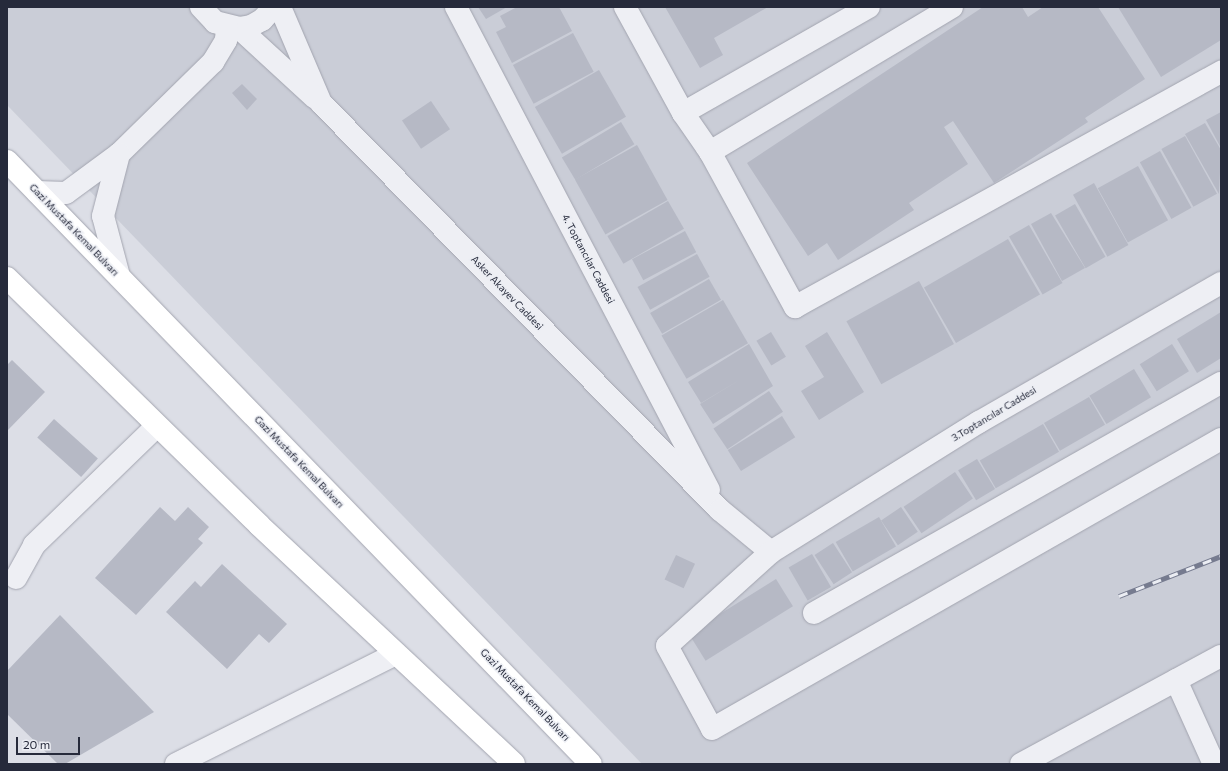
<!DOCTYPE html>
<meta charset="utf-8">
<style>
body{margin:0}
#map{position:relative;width:1228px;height:771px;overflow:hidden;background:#dcdee6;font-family:Commissioner,sans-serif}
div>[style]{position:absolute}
.built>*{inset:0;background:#cacdd7}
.building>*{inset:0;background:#b6b9c5;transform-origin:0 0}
.roads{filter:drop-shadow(0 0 1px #a2a4af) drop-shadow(0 0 1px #a2a4af)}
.minor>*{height:22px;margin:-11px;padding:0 11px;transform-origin:11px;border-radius:11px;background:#eeeff4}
.highway>*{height:22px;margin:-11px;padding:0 11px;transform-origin:11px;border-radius:11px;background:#fff}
.rail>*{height:4.5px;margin-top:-2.25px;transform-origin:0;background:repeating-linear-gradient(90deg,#ebedf3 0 9px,#767b8f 0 18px);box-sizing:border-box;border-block:1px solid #767b8f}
span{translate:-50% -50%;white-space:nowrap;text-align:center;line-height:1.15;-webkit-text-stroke:3px #ebedf3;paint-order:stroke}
.street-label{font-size:10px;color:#262a3b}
.frame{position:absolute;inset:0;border:8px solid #262a3b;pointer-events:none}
.scale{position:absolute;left:16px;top:737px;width:64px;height:18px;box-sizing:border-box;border:2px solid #262a3b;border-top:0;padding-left:5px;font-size:12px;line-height:14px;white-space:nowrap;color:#262a3b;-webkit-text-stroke:3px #ebedf3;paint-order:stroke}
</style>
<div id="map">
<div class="built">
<i style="clip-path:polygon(7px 7px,1221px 7px,1221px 764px,642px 764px,7px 105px)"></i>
</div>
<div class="building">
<i style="clip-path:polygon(478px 7px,507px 7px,486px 19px)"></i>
<i style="clip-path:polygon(517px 7px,559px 7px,572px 31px,512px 63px,496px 32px,506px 27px,500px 16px)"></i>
<i style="clip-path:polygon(665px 7px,768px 7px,714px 38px,723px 55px,700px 68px)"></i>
<i style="clip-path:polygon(983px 7px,1022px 7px,1028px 17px,1043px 7px,1098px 7px,1145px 79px,1085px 118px,1088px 122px,994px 183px,953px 121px,944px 127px,968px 164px,909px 203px,914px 210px,838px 260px,827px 243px,808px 256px,747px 163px)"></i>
<i style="clip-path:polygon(1118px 7px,1221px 7px,1221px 40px,1161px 77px)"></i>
<i style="left:573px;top:33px;width:44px;height:68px;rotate:62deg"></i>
<i style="left:599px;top:70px;width:54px;height:74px;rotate:60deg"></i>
<i style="clip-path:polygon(242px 84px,257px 99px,247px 110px,232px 93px)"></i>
<i style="left:431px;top:101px;width:34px;height:35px;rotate:56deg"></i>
<i style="clip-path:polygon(1221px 112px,1221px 148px,1206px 120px)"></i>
<i style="left:621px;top:122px;width:26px;height:69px;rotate:59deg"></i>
<i style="clip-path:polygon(1205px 123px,1221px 150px,1219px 194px,1185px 134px)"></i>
<i style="left:1185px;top:136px;width:66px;height:27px;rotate:61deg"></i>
<i style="left:637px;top:145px;width:63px;height:71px;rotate:61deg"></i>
<i style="left:1160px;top:151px;width:65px;height:23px;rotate:61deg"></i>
<i style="left:1138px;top:166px;width:62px;height:46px;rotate:61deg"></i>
<i style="left:1094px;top:183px;width:71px;height:24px;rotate:61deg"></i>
<i style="left:668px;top:201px;width:32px;height:70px;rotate:60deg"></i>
<i style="left:1075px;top:204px;width:61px;height:23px;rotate:60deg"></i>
<i style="clip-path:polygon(1051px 213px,1085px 268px,1062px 281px,1031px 224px)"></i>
<i style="left:1029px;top:225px;width:67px;height:23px;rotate:60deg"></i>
<i style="left:685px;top:231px;width:24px;height:60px;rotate:62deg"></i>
<i style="left:1008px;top:239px;width:64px;height:97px;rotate:60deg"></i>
<i style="left:697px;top:254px;width:26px;height:68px;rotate:61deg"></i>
<i style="left:709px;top:279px;width:24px;height:68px;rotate:60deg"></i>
<i style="left:919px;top:281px;width:72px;height:83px;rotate:61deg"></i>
<i style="left:723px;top:300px;width:50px;height:71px;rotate:60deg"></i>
<i style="clip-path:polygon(1221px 312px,1221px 358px,1197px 373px,1177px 339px)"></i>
<i style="left:771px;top:332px;width:29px;height:17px;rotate:59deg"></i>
<i style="clip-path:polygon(827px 332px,864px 392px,819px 420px,801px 391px,824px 377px,805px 346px)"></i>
<i style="clip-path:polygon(749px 344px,773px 386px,713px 424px,700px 404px,741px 379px,701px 403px,688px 382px)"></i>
<i style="left:1172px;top:344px;width:32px;height:38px;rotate:58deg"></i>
<i style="clip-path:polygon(12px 360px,45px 392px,7px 431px,7px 365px)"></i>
<i style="left:1134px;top:369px;width:33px;height:52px;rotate:59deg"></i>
<i style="left:769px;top:391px;width:25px;height:67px;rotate:56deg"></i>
<i style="left:1089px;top:397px;width:32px;height:52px;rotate:60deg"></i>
<i style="left:782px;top:416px;width:25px;height:64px;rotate:58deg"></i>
<i style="left:54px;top:419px;width:59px;height:25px;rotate:42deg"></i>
<i style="left:1043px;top:424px;width:32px;height:73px;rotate:60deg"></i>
<i style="left:977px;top:459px;width:35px;height:22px;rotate:59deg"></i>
<i style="left:955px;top:472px;width:32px;height:62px;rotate:56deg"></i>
<i style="clip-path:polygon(160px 507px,175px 521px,188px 507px,209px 527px,198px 539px,203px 543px,136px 615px,95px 578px)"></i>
<i style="left:901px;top:507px;width:30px;height:24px;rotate:56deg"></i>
<i style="left:879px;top:517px;width:34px;height:50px;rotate:60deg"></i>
<i style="left:833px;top:543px;width:35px;height:22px;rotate:57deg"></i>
<i style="left:812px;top:554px;width:38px;height:27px;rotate:60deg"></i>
<i style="left:676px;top:555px;width:21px;height:27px;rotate:25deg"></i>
<i style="clip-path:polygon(222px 564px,287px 624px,269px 643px,259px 634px,227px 669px,166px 612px,195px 581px,201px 587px)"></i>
<i style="left:776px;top:579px;width:32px;height:103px;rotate:58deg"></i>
<i style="clip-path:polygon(60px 615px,154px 712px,65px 764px,58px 764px,7px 714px,7px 671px)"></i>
</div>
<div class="roads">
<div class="minor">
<i style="left:201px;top:7px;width:21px;rotate:47deg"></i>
<i style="left:215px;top:22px;width:25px;rotate:14deg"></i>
<i style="left:239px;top:28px;width:12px;rotate:-9deg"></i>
<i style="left:251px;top:26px;width:13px;rotate:-29deg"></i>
<i style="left:262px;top:20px;width:18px;rotate:-47deg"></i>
<i style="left:280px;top:7px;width:104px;rotate:66.9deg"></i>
<i style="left:321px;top:103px;width:570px;rotate:45.57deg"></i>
<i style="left:720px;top:510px;width:66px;rotate:39.5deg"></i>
<i style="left:456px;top:7px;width:545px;rotate:62.35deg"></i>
<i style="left:625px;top:7px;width:121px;rotate:61.3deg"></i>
<i style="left:683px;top:113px;width:47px;rotate:55.3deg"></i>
<i style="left:710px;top:152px;width:177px;rotate:61.3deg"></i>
<i style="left:795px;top:307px;width:487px;rotate:-28.9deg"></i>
<i style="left:239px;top:28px;width:103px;rotate:42.6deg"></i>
<i style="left:683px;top:113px;width:214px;rotate:-29.7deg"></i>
<i style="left:710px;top:152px;width:282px;rotate:-30.9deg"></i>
<i style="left:119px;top:154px;width:132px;rotate:-44.4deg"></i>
<i style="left:213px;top:62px;width:26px;rotate:-59deg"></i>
<i style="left:226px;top:40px;width:13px;rotate:-86deg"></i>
<i style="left:37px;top:192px;width:29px;rotate:2deg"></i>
<i style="left:66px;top:193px;width:66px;rotate:-36.3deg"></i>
<i style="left:119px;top:154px;width:64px;rotate:104.5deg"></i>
<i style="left:103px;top:216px;width:62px;rotate:75.1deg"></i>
<i style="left:1221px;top:283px;width:279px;rotate:150.1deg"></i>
<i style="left:979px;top:422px;width:245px;rotate:148deg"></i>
<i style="left:771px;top:552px;width:140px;rotate:137.9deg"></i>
<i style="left:667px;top:646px;width:94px;rotate:61.5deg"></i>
<i style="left:712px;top:729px;width:586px;rotate:-29.67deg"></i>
<i style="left:16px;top:578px;width:38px;rotate:-61deg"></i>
<i style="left:34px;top:545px;width:171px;rotate:-44.1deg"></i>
<i style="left:814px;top:613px;width:467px;rotate:-29.5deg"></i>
<i style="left:1176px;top:680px;width:92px;rotate:65.7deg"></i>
<i style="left:176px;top:764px;width:246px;rotate:-26.6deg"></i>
<i style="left:1021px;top:764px;width:227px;rotate:-28.4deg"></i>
</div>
<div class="highway">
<i style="left:7px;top:161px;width:839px;rotate:45.92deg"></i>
<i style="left:7px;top:278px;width:353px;rotate:44.4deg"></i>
<i style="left:259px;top:525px;width:349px;rotate:43.1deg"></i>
</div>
</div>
<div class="rail">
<i style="left:1119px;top:596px;width:110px;rotate:-21.4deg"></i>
</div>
<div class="street-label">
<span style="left:74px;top:230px;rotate:46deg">Gazi Mustafa Kemal Bulvarı</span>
<span style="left:588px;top:259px;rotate:62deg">4. Toptancılar Caddesi</span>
<span style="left:507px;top:293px;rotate:46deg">Asker Akayev Caddesi</span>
<span style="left:994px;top:414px;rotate:-31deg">3.Toptancılar Caddesi</span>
<span style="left:299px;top:462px;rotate:46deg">Gazi Mustafa Kemal Bulvarı</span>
<span style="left:525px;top:695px;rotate:46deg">Gazi Mustafa Kemal Bulvarı</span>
</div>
<div class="frame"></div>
<div class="scale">20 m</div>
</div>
